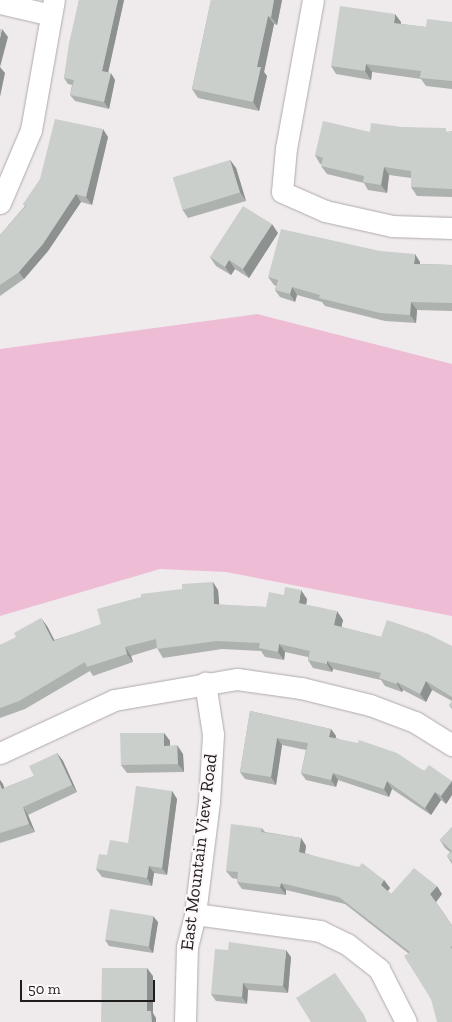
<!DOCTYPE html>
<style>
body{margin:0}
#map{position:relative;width:452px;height:1022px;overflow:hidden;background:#efeaec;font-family:"Zilla Slab",serif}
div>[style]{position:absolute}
.green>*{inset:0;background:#eebdd5}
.roads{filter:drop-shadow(0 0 1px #afaaac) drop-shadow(0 0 1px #afaaac)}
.minor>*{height:21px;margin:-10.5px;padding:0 10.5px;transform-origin:10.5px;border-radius:10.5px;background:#fff}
.wall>*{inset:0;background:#aeb2af}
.shaded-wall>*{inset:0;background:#8d918f}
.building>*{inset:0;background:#cacfcc;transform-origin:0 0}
span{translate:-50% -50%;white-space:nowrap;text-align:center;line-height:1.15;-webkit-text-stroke:4px #fdf7fa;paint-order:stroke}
.street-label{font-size:18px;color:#1e1c1d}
.scale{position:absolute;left:20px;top:980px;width:135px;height:22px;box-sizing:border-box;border:2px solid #1e1c1d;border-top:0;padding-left:6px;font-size:15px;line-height:18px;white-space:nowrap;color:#1e1c1d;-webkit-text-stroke:4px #fdf7fa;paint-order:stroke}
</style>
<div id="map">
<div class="green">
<i style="clip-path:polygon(257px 314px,452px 364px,452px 616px,226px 572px,160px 569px,0 616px,0 349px)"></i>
</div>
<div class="roads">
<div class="minor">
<i style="left:313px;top:0;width:150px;rotate:100.3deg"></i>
<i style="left:286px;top:148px;width:44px;rotate:95.2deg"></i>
<i style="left:282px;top:192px;width:47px;rotate:23.8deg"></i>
<i style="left:325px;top:211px;width:69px;rotate:12.6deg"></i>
<i style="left:392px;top:226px;width:60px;rotate:1.9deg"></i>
<i style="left:0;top:3px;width:52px;rotate:13.2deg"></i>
<i style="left:0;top:203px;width:79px;rotate:-67deg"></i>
<i style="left:31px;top:130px;width:132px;rotate:-80deg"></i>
<i style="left:0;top:753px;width:126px;rotate:-24.9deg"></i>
<i style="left:114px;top:700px;width:125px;rotate:-9.7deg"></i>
<i style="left:237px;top:679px;width:65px;rotate:8deg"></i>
<i style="left:301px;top:688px;width:71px;rotate:13.8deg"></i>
<i style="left:370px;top:705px;width:48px;rotate:20.7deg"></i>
<i style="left:415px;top:722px;width:44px;rotate:31.9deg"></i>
<i style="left:195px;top:914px;width:126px;rotate:7.7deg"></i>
<i style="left:320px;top:931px;width:30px;rotate:26deg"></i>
<i style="left:347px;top:944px;width:41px;rotate:38deg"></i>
<i style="left:379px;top:969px;width:59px;rotate:63deg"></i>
<i style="left:185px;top:1022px;width:75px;rotate:-88.5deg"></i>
<i style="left:187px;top:947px;width:34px;rotate:-76deg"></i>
<i style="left:195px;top:914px;width:113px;rotate:-82.9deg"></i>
<i style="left:209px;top:802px;width:68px;rotate:-86.6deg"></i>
<i style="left:213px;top:734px;width:52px;rotate:-98.9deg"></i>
</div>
</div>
<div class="wall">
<i style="clip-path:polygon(79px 0,124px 0,108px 72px,115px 80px,109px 109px,75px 101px,70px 95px,72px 85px,68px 84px,64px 78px)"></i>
<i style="clip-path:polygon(211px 0,282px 0,277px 25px,274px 24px,264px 72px,267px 76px,259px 111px,198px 98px,192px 89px)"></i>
<i style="clip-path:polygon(401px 22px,401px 24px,426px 27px,452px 22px,452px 89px,426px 86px,421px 79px,372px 72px,371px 80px,336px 74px,331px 66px)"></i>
<i style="clip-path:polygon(402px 127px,449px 132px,452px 131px,452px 197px,417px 196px,411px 187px,411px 178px,389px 175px,387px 193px,368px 190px,364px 183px,327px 174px,321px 166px,322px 164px,320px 164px,315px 155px,370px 132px)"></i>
<i style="clip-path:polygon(108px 137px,92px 205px,81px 202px,48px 251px,24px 279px,0 296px,0 235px,25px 206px,23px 204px)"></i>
<i style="clip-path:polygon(230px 160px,236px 168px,246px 201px,188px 218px,182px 209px)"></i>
<i style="clip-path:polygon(278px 233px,249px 278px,235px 269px,231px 275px,216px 266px,210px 257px)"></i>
<i style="clip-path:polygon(420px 262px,420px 264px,452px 265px,452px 311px,417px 310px,416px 323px,385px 321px,325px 306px,322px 302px,297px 295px,295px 302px,280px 297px,275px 290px,276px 286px,274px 285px,268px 277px)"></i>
<i style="clip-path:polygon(218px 590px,219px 605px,266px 607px,307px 599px,306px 605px,343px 620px,341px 627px,381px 637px,452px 646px,452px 709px,449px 705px,452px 701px,432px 690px,426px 702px,403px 690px,402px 692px,385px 686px,381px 680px,333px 669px,332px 672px,313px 668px,308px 660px,308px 657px,285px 652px,284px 660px,265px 657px,261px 651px,222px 649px,163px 658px,157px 648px,131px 656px,133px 662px,93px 676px,90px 671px,25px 709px,0 718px,0 645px,47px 626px,54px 640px)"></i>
<i style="clip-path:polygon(250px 711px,331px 729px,336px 736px,336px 738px,452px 781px,452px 795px,446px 804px,441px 800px,431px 815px,392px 789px,389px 797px,338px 780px,336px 787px,306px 780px,301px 773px,306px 750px,282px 745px,276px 785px,245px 779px,240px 772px)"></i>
<i style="clip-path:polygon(164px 733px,170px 741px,170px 746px,183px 754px,184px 772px,127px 773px,121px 765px)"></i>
<i style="clip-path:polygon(57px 753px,63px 761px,77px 792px,28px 815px,35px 832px,0 843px,0 780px,4px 788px,34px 776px)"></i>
<i style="clip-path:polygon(172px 791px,177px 799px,167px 875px,154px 873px,152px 886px,102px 877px,96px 869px,107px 855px,128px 843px)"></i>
<i style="clip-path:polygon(452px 827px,452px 864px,447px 856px,450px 852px,445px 848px,440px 840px)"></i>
<i style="clip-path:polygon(262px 828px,265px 832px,301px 838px,306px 846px,305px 853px,384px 880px,390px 888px,388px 891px,391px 894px,442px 894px,436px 902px,452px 925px,452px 1022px,431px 999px,408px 953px,345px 904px,286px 890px,286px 895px,242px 889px,237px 882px,237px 879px,232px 878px,226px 871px)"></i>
<i style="clip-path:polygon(158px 922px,153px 953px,109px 946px,105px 940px)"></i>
<i style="clip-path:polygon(291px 957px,288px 993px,248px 990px,247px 1004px,216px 1001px,211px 994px)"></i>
</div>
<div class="shaded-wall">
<i style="clip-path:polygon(118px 0,124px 0,107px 78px,102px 71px)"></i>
<i style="clip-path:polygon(274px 0,282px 0,277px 25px,271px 17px)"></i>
<i style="clip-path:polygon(395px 14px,401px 22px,400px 31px,394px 23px)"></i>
<i style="clip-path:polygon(268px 16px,274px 24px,264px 72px,267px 76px,259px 111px,253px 102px,257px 67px)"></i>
<i style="clip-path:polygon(2px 29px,8px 37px,0 67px,5px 73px,0 97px,0 38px)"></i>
<i style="clip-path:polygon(366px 64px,372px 72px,371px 80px,365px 71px)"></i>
<i style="clip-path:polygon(111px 73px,115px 80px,109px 109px,104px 102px)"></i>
<i style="clip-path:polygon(103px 129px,108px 137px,92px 205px,86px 197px)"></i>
<i style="clip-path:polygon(230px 160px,236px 168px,246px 201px,240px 192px)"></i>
<i style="clip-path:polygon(384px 167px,389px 175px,387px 193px,381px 185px)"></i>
<i style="clip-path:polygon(76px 194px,81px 202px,48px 251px,24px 279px,19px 272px)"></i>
<i style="clip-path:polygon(272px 224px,278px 233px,249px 278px,243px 269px)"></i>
<i style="clip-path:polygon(415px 254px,420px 262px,420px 271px,414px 264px)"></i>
<i style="clip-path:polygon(229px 260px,235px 269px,231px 275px,225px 267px)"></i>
<i style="clip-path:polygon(292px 287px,297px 295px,295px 302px,290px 294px)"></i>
<i style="clip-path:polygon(411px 302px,417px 310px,416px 323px,410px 315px)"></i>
<i style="clip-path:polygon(213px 582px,218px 590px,220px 613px,214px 604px)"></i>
<i style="clip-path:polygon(301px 590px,307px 599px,305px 611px,299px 603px)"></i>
<i style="clip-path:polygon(337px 611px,343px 620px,340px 634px,334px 625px)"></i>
<i style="clip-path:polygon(41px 618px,47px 626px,59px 649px,53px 641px)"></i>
<i style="clip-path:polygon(279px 644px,285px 652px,284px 660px,278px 652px)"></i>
<i style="clip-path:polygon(125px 647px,131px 656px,133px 662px,127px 654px)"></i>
<i style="clip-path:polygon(327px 661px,333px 669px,332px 672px,327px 664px)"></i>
<i style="clip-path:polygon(426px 681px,432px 690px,426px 702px,420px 694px)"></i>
<i style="clip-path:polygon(397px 682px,403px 690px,402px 692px,397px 684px)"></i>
<i style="clip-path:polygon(331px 729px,336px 736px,334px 744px,329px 737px)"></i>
<i style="clip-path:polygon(164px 733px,170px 741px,170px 754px,164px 746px)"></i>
<i style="clip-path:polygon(277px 738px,282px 745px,276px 785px,271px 777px)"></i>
<i style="clip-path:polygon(177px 745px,183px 754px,184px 772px,178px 764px)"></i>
<i style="clip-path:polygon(57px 753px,63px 761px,77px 792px,72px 785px)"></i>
<i style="clip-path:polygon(333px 773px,338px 780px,336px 787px,331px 780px)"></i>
<i style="clip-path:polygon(0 780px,3px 784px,7px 796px,2px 789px,0 784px)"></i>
<i style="clip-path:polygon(387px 781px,392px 789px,389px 797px,384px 789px)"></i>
<i style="clip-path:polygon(452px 781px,452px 795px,446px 804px,441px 796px)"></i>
<i style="clip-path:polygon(172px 791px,177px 799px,167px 875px,162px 868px)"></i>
<i style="clip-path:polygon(435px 792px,441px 800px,431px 815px,425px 808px)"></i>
<i style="clip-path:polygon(23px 807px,28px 815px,35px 832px,29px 824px)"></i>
<i style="clip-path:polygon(301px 838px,306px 846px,304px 859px,299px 852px)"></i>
<i style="clip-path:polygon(149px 866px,154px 873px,152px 886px,147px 878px)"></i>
<i style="clip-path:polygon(384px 880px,390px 888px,386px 893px,381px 885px)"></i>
<i style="clip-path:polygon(281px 883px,286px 890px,286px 895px,280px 887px)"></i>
<i style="clip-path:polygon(437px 886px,442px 894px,436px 902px,430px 894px)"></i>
<i style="clip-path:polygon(153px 916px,158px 922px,153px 953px,149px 947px)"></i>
<i style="clip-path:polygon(286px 950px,291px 957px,288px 993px,283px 986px)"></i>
<i style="clip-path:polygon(147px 968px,153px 976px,153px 1013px,156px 1018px,156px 1022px,152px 1022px,147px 1011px)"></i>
<i style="clip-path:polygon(243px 983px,248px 990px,247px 1004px,242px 997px)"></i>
</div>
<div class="building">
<i style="clip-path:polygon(79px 0,118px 0,102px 71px,111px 73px,104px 102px,70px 95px,74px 80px,64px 78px,69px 43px)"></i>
<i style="clip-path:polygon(211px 0,274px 0,271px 17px,268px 16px,257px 67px,261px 67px,253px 102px,192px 89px)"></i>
<i style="clip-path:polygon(340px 6px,395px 14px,394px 23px,426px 27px,427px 19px,452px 22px,452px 81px,420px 78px,421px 71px,366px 64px,365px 71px,331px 66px)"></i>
<i style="clip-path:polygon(0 29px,2px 29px,0 38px)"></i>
<i style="clip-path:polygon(55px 119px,103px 129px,86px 197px,76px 194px,43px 244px,19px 272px,0 285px,0 235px,26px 206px,23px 204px,40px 179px)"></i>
<i style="clip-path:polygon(323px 121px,370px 132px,371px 123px,402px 127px,446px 128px,446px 132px,452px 131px,452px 189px,411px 187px,411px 171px,384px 167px,381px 185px,363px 182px,364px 176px,321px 166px,323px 158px,315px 155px)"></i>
<i style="left:230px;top:160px;width:34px;height:60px;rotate:73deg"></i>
<i style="clip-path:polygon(243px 206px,272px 224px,243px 269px,229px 260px,225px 267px,210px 257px)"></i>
<i style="clip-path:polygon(281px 229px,380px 251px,415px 254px,414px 264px,452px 265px,452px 303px,411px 302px,410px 315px,380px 313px,319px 298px,320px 295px,292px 287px,290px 294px,275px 290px,278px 280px,268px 277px)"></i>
<i style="clip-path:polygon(213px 582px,214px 604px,266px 607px,269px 592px,284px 595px,285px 587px,301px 590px,299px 603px,337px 611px,334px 625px,381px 637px,387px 620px,428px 634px,452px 646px,452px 697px,426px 681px,420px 694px,397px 682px,397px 684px,379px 678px,381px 673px,327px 661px,327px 664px,308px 660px,310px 651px,279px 644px,278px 652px,259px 648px,260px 643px,217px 641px,157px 649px,156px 639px,125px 647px,127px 654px,87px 667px,85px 662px,19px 701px,0 708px,0 645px,16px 637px,14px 633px,41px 618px,53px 641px,101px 624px,97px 609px,141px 597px,141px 594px,182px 589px,182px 584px)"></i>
<i style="clip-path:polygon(452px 701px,452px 707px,449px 705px)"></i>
<i style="clip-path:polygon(250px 711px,331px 729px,329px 737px,358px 743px,359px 740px,397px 753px,424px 771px,429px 765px,452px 781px,441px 796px,435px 792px,425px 808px,387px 781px,384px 789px,333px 773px,331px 780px,301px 773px,308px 743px,277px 738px,271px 777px,240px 772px)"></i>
<i style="clip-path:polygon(120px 733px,164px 733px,164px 746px,177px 745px,178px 764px,121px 765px)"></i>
<i style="clip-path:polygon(57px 753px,72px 785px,23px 807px,29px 824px,0 833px,0 784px,2px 789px,34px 776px,29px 766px)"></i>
<i style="clip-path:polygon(136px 786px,172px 791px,162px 868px,149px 866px,147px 878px,96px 869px,99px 854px,107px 855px,110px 840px,128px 843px)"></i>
<i style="clip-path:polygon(231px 824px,262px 828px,261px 832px,301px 838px,299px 852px,359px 867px,362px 863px,384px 880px,381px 885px,391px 894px,414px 868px,437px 886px,430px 894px,452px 925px,452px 946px,450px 947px,452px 949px,452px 1022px,437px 1022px,431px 999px,404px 956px,410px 952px,339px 897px,281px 883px,280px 887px,237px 882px,238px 872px,226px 871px)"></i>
<i style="clip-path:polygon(452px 827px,452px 861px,447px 856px,452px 851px,440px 840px)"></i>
<i style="left:110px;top:909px;width:44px;height:31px;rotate:9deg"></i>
<i style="clip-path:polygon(229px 942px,286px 950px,283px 986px,243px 983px,242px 997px,211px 994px,215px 949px,228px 950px)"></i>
<i style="clip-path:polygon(102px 968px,147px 968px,147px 1011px,151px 1011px,152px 1022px,101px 1022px)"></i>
<i style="clip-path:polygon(335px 973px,364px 1015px,367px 1022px,311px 1022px,296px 998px)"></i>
</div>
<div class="street-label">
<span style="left:199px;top:852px;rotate:-83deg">East Mountain View Road</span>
</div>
<div class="scale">50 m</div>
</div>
